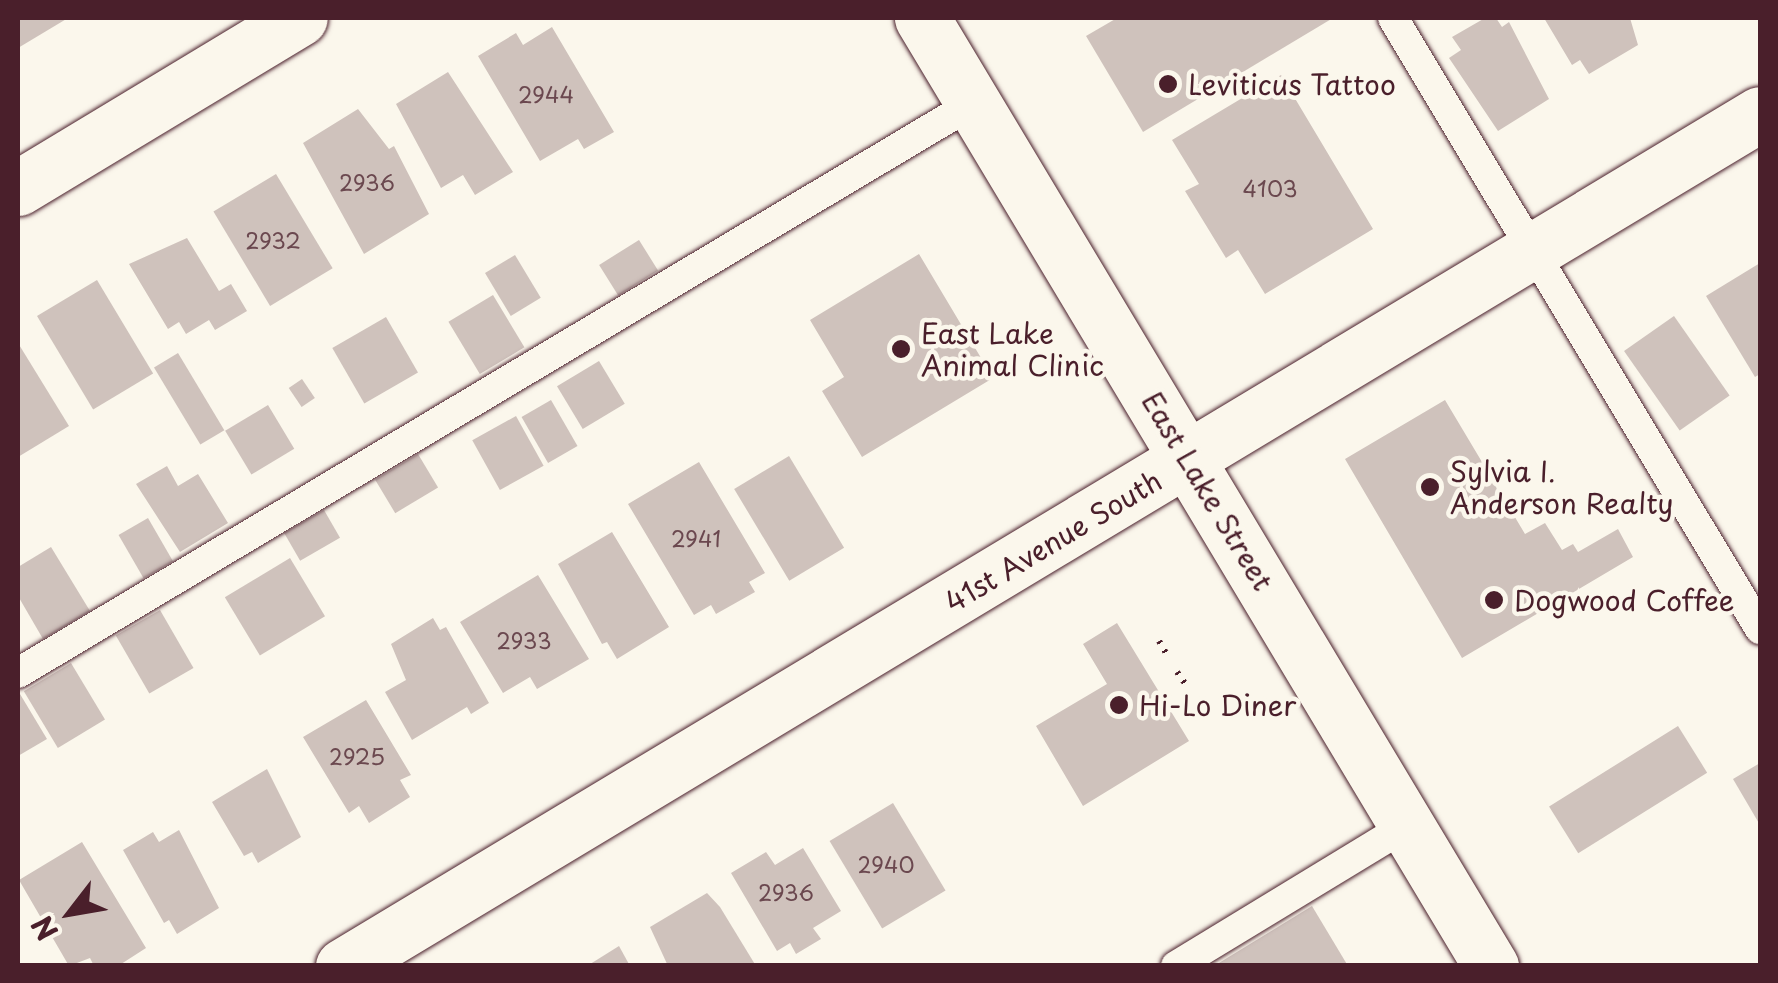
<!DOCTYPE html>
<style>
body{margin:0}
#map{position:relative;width:1778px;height:983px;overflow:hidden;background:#fbf7ec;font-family:"Playpen Sans",sans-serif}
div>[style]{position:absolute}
.building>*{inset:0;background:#cfc2bc;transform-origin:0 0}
.path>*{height:6px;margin-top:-3px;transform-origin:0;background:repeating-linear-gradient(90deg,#4a1f2b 0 2.5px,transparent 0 10.5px)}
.roads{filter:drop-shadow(0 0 2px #4a1f2b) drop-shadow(0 0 2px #4a1f2b)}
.service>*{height:30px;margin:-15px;padding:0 15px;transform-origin:15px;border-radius:15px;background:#fbf7ec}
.minor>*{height:55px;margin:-27.5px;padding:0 27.5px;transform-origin:27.5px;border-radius:27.5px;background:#fbf7ec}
.primary>*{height:55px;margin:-27.5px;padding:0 27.5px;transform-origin:27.5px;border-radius:27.5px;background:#fbf7ec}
.dots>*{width:28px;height:28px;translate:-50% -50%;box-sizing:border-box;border:5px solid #fbf7ec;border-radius:50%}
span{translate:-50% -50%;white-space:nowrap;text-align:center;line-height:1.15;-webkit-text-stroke:9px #fbf7ec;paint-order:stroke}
.number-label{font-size:22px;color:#6b484f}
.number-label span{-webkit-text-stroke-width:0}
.poi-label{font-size:28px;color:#4a1f2b}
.left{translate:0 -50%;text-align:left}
.street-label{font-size:28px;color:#4a1f2b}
.frame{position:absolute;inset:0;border:20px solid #4a1f2b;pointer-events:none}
.north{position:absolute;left:20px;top:863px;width:100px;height:100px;-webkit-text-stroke:8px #fbf7ec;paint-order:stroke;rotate:239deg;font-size:28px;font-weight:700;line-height:40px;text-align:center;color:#4a1f2b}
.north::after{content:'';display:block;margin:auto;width:35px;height:45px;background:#4a1f2b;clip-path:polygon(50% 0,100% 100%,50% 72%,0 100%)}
</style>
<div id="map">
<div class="building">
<i style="clip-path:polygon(18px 18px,68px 18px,18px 48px)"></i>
<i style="clip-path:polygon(1117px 18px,1333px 18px,1143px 132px,1086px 36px)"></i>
<i style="clip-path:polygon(1485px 18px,1496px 18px,1502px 27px,1509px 22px,1549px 99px,1498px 131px,1449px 58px,1461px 50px,1452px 37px)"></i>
<i style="clip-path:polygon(1544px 18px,1630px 18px,1638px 45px,1589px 74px,1580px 60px,1572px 65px)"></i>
<i style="clip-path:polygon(552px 27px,614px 132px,584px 149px,578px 139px,540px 161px,478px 56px,516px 33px,523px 45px)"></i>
<i style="clip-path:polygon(448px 72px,513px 172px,475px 195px,463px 175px,441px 188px,396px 104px)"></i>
<i style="clip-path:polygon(1281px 75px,1373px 229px,1265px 294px,1238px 250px,1226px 258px,1185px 191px,1199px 184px,1172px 140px)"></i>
<i style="clip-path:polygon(358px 109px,389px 149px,394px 146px,429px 214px,364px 254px,303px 143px)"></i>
<i style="left:276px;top:174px;width:110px;height:73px;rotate:59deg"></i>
<i style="clip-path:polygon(187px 238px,219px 291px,231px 284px,247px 311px,215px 330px,209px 320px,186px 334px,179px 322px,168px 329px,129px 264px)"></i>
<i style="left:639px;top:240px;width:36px;height:47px;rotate:58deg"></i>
<i style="clip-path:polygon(919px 254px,993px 378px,862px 457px,822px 391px,844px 377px,810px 320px)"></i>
<i style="left:515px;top:255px;width:50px;height:35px;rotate:59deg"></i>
<i style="clip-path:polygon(1760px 263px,1760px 374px,1755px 377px,1706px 296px)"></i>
<i style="left:97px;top:280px;width:109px;height:70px;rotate:59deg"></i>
<i style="left:493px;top:295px;width:61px;height:52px;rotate:59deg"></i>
<i style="left:1674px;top:316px;width:97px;height:61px;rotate:55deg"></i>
<i style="left:386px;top:317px;width:64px;height:62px;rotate:60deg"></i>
<i style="clip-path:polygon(18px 343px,69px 426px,18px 457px)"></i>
<i style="left:178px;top:353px;width:90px;height:28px;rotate:59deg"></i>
<i style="left:599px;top:361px;width:50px;height:49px;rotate:59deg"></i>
<i style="left:302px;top:379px;width:23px;height:16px;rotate:56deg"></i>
<i style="left:551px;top:400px;width:53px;height:34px;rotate:60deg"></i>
<i style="clip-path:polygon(1445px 400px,1525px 534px,1545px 523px,1562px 550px,1573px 544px,1578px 552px,1618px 529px,1633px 557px,1462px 658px,1345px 459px)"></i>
<i style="left:268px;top:405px;width:51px;height:50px;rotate:59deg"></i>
<i style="left:516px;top:416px;width:57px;height:50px;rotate:61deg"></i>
<i style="left:418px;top:454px;width:39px;height:50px;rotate:59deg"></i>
<i style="left:789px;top:456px;width:107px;height:64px;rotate:59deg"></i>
<i style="clip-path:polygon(699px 462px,765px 573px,749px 582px,755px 592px,716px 614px,711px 605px,694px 615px,628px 504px)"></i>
<i style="clip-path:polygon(167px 466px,178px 486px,198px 474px,228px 523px,180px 552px,136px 484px)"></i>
<i style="left:324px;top:510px;width:32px;height:46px;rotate:60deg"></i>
<i style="left:148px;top:518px;width:50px;height:34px;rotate:60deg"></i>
<i style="clip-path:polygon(612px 532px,669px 627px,617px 659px,607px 642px,602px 644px,558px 564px)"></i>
<i style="clip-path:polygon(51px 547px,90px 611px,43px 639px,18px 596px,18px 567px)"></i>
<i style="left:290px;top:558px;width:68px;height:76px;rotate:59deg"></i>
<i style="clip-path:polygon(538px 575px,589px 659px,537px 689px,530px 677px,503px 693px,460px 622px)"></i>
<i style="left:160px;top:610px;width:67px;height:51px;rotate:60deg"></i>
<i style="clip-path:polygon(433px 618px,440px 630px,446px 627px,489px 703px,471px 714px,467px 707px,412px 740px,385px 692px,406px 680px,391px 644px)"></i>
<i style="clip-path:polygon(1117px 623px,1189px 741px,1083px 806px,1036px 726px,1107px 684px,1083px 644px)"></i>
<i style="left:71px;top:663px;width:66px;height:55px;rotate:59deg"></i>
<i style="clip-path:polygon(20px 694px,47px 739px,18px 756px,18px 696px)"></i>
<i style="clip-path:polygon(366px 700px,411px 775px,400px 780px,410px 797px,369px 823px,359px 806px,349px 813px,303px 737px)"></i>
<i style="left:1678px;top:726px;width:55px;height:152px;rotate:58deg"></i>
<i style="clip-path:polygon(1760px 763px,1760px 825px,1733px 779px)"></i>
<i style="clip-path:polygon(267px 769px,301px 837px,258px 863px,252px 852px,244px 856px,212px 802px)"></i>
<i style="left:893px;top:803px;width:102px;height:74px;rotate:59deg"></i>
<i style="clip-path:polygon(179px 830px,219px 908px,177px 934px,169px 920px,164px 923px,123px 850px,153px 832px,159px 842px)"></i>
<i style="clip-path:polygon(82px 842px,146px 948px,118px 966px,94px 966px,90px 958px,69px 966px,19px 880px)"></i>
<i style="clip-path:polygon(803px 848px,841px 911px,813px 928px,821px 939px,796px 954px,790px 943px,777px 951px,731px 873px,766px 852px,775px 865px)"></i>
<i style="clip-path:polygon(707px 893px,720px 907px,756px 966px,668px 966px,650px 927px)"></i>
<i style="clip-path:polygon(1312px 906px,1348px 966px,1214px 966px)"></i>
<i style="clip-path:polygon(619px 946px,630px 966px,587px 966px)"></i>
</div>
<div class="path">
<i style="left:1159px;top:641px;width:16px;rotate:60deg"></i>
<i style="left:1177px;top:672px;width:19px;rotate:55deg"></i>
</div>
<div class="roads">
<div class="service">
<i style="left:1393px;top:18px;width:713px;rotate:59.01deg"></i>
<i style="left:18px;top:673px;width:1114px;rotate:-30.82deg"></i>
<i style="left:1176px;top:966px;width:271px;rotate:-31.3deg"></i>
</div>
<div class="minor">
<i style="left:18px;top:188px;width:329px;rotate:-31.1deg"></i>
<i style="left:343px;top:966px;width:1653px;rotate:-31.02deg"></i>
</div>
<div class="primary">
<i style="left:922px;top:18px;width:1106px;rotate:59.03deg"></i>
</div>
</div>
<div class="dots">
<i style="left:1168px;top:84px;background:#4a1f2b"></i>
<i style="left:901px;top:349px;background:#4a1f2b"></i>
<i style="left:1430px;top:487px;background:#4a1f2b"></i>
<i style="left:1494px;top:600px;background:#4a1f2b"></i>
<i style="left:1119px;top:705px;background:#4a1f2b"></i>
</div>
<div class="number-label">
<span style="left:546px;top:94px">2944</span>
<span style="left:367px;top:182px">2936</span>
<span style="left:1270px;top:188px">4103</span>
<span style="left:273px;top:240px">2932</span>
<span style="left:696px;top:538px">2941</span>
<span style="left:524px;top:640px">2933</span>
<span style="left:357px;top:756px">2925</span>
<span style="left:886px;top:864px">2940</span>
<span style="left:786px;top:892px">2936</span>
</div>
<div class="poi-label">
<span class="left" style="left:1188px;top:84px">Leviticus Tattoo</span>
<span class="left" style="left:921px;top:349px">East Lake<br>Animal Clinic</span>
<span class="left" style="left:1450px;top:487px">Sylvia I.<br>Anderson Realty</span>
<span class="left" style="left:1514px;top:600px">Dogwood Coffee</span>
<span class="left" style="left:1139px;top:705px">Hi-Lo Diner</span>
</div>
<div class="street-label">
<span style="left:1208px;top:491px;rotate:59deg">East Lake Street</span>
<span style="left:1053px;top:541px;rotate:-31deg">41st Avenue South</span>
</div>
<div class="frame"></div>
<div class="north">N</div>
</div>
